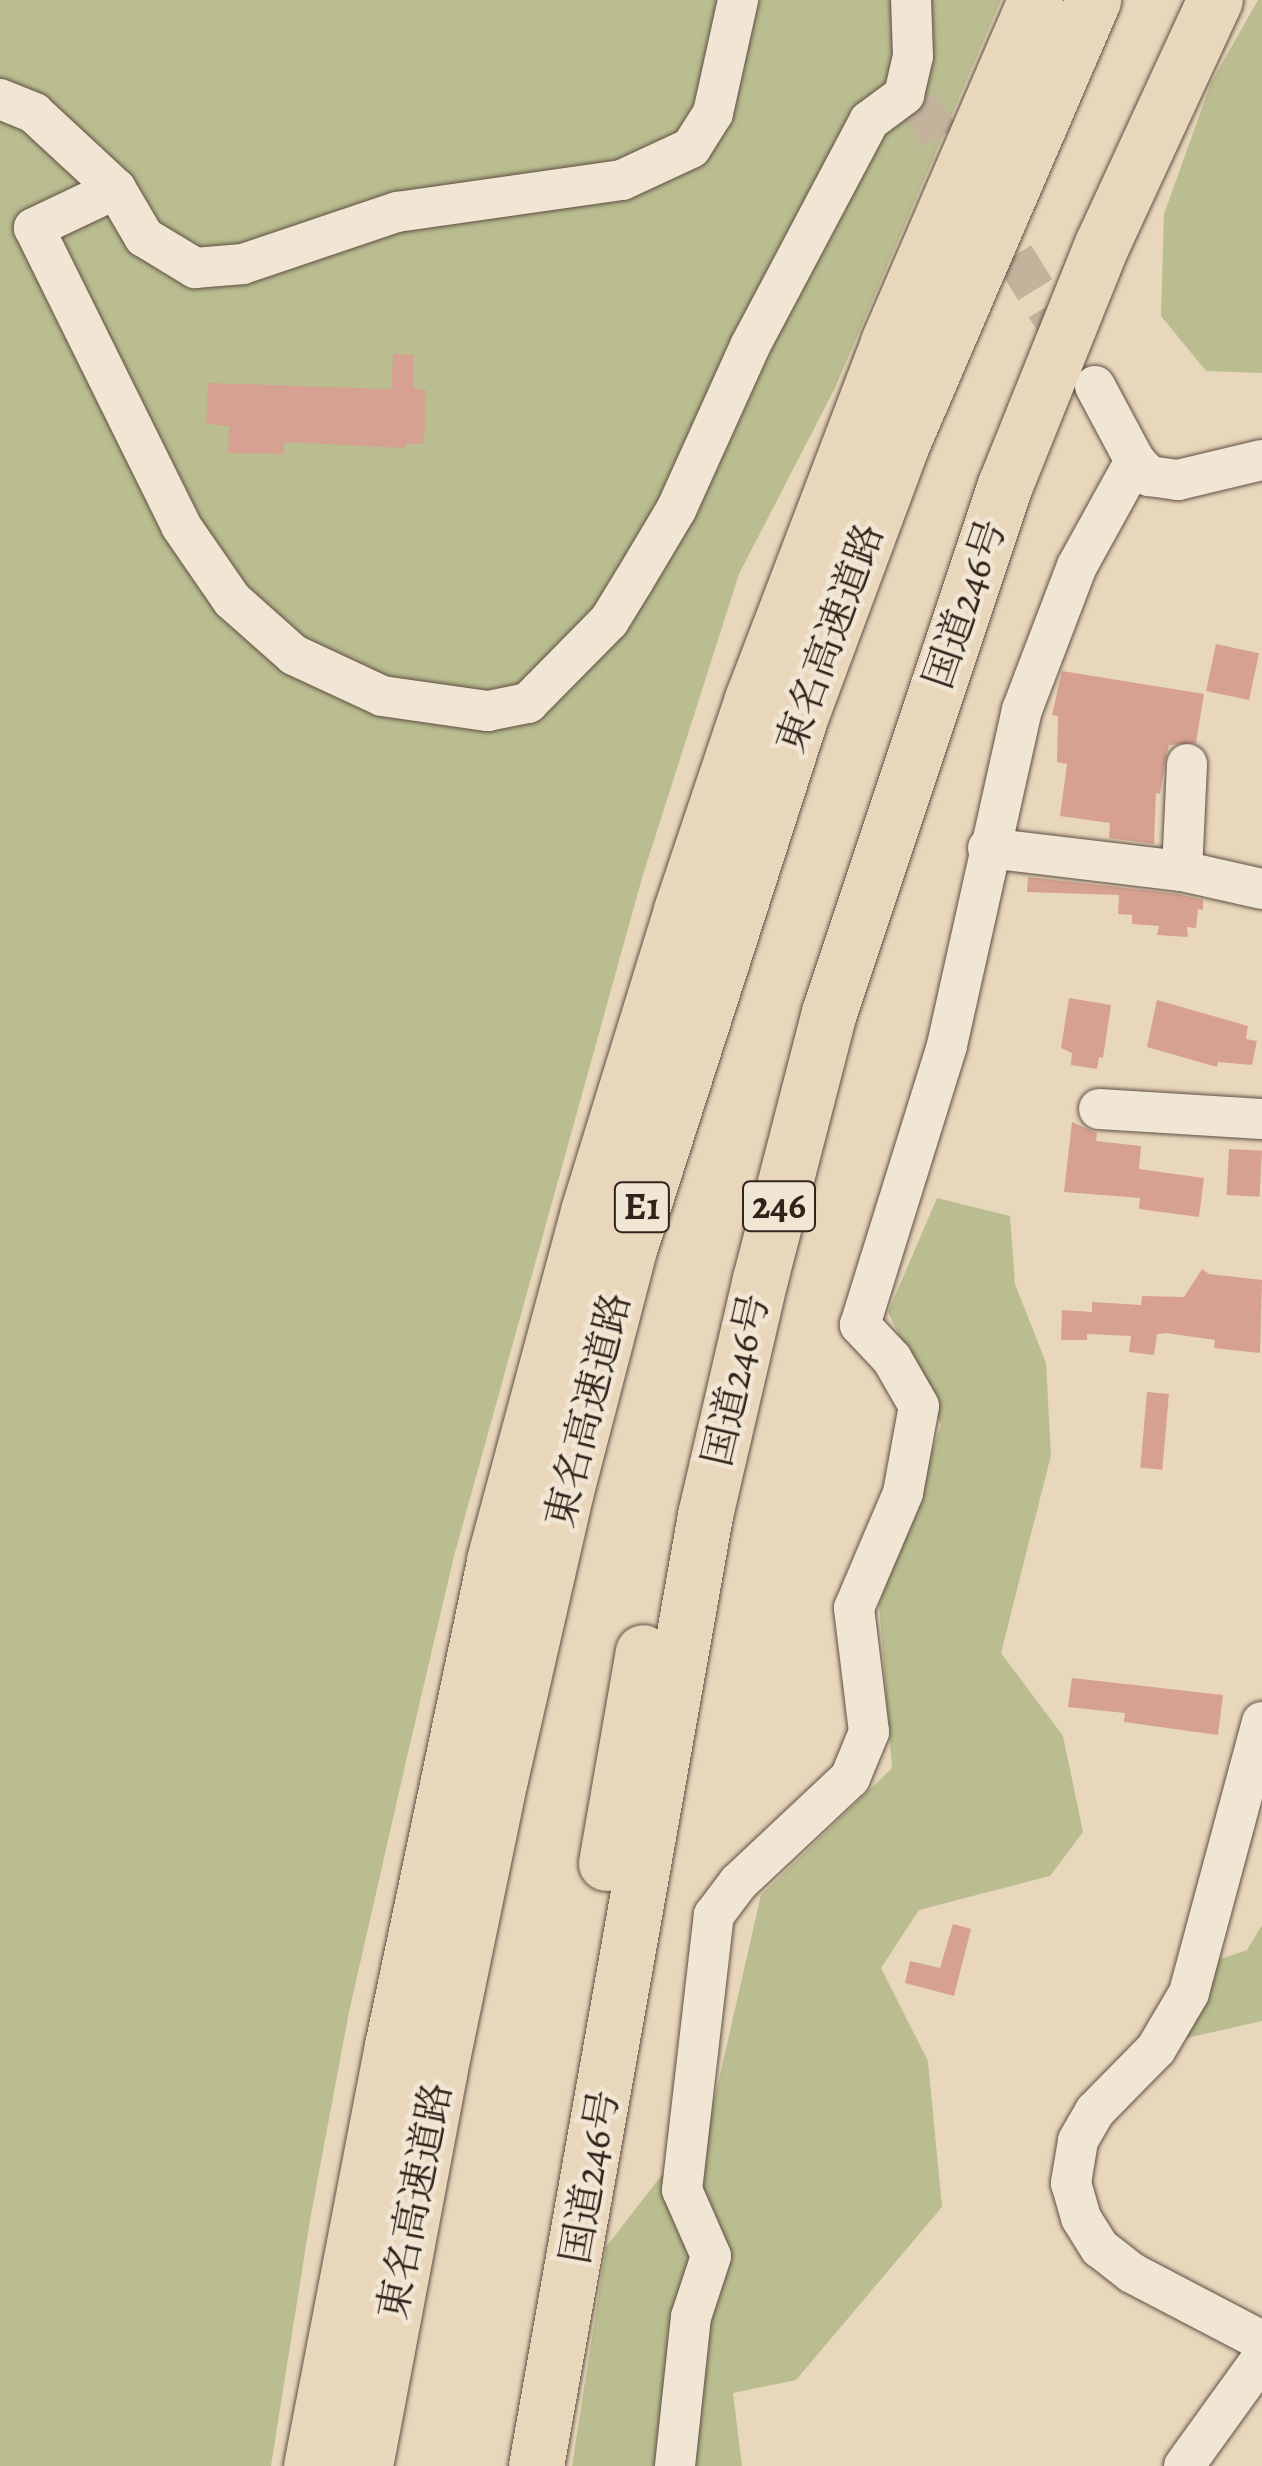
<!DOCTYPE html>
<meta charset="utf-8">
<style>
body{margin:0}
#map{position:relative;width:1262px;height:2466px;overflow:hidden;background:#e9d7bc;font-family:Alegreya,"Noto Serif JP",serif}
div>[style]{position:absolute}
.green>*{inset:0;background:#b9bd8f}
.building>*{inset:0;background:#d6a190;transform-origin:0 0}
.minor-tunnel>*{height:40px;margin-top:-20px;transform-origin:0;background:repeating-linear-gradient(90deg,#c4b39c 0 40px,transparent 0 60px)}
.roads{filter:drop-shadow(0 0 2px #5f4f44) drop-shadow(0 0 2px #5f4f44)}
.minor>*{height:40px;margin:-20px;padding:0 20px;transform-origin:20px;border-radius:20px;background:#f1e5d3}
.highway>*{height:55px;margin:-27.5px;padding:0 27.5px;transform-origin:27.5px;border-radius:27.5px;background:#e9d7bc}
span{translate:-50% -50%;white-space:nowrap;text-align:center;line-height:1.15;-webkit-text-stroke:9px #f1e5d3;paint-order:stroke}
.shield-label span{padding:2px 8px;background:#f1e5d3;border:2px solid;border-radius:8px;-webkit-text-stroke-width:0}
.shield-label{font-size:38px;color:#31221c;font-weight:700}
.street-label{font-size:40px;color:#31221c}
</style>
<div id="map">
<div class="green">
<i style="clip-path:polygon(0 0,1001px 0,835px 388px,739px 574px,642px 878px,454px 1556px,407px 1757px,349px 2012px,310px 2220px,271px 2466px,0 2466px)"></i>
<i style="clip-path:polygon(1258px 0,1262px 0,1262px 373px,1206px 371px,1161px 316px,1164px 214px,1211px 83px)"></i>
<i style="clip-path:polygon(937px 1198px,1010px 1216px,1015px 1284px,1046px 1363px,1051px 1455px,1001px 1653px,1063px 1736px,1083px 1832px,1050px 1876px,919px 1910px,881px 1968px,928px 2061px,942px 2207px,796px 2380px,733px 2393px,742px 2466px,572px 2466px,606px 2247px,712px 2110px,761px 1895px,892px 1768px,879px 1605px,941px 1425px,888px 1312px)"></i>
<i style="clip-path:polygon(1262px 1925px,1262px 2021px,1182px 2039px,1218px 1960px,1247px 1950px)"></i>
</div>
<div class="building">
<i style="clip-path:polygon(393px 354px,414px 355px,413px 388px,426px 390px,424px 444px,406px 444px,405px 448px,284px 442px,284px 454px,228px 453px,229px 426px,206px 424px,208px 383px,391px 389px)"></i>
<i style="left:1216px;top:644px;width:44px;height:48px;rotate:12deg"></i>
<i style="clip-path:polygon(1062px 671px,1204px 694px,1196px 743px,1169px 745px,1167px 752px,1160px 794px,1156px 793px,1154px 844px,1109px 838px,1110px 823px,1060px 816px,1067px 764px,1057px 762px,1058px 716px,1052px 715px)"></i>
<i style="clip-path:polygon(1028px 877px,1178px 894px,1203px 900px,1203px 910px,1198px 909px,1196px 928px,1187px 927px,1188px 937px,1157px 935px,1159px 926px,1132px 924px,1132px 915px,1118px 914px,1119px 895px,1027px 892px)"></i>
<i style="clip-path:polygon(1069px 998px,1111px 1005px,1103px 1058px,1099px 1057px,1097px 1069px,1071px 1065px,1072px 1053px,1061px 1048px)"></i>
<i style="clip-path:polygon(1157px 1000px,1248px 1026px,1246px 1039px,1257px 1041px,1252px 1065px,1218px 1062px,1217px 1067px,1147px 1047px)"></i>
<i style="clip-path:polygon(1072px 1122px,1097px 1133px,1096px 1141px,1141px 1146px,1139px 1169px,1204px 1178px,1199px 1217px,1139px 1209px,1140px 1198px,1064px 1192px)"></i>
<i style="left:1229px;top:1149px;width:33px;height:46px;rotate:3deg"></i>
<i style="clip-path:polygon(1202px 1269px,1209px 1274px,1262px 1280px,1260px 1353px,1214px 1348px,1215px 1340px,1166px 1333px,1157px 1334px,1154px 1355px,1129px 1352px,1131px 1336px,1087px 1334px,1087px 1340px,1061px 1340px,1062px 1310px,1092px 1312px,1092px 1302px,1141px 1305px,1142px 1296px,1184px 1297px)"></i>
<i style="left:1147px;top:1392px;width:22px;height:76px;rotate:5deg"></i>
<i style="clip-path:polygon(1072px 1678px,1223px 1695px,1218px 1735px,1124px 1722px,1125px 1713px,1068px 1707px)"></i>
<i style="clip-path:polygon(953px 1924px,971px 1929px,954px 1996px,905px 1983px,910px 1961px,940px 1968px)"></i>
</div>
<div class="minor-tunnel">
<i style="left:919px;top:103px;width:296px;rotate:58.1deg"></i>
</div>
<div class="roads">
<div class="minor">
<i style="left:0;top:99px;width:37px;rotate:22deg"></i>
<i style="left:34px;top:113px;width:112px;rotate:42.8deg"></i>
<i style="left:116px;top:189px;width:56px;rotate:59.7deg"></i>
<i style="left:144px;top:237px;width:60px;rotate:31.3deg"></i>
<i style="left:195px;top:268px;width:48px;rotate:-4.8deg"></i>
<i style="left:243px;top:264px;width:163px;rotate:-18.7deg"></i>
<i style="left:397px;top:212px;width:227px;rotate:-8.1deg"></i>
<i style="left:622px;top:180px;width:76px;rotate:-24.9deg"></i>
<i style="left:691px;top:148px;width:41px;rotate:-57.8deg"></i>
<i style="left:713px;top:113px;width:116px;rotate:-77.5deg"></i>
<i style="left:116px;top:189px;width:91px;rotate:154.6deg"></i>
<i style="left:34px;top:228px;width:332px;rotate:63.7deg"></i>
<i style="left:181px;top:526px;width:90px;rotate:55.4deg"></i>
<i style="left:232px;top:600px;width:83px;rotate:41.6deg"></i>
<i style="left:294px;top:655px;width:97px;rotate:25deg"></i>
<i style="left:382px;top:696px;width:107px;rotate:8.1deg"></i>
<i style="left:488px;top:711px;width:41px;rotate:-11.3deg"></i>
<i style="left:528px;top:703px;width:115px;rotate:-45.4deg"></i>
<i style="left:609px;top:621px;width:46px;rotate:-58.4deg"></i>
<i style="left:633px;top:582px;width:84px;rotate:-59.2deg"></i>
<i style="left:676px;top:510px;width:180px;rotate:-65.7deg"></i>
<i style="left:750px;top:346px;width:255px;rotate:-62.1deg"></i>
<i style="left:869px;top:121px;width:44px;rotate:-36.6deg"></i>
<i style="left:904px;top:95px;width:40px;rotate:-77deg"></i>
<i style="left:913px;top:56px;width:56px;rotate:-92deg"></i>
<i style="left:1095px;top:386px;width:85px;rotate:61.9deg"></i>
<i style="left:1135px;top:461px;width:21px;rotate:47deg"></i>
<i style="left:1149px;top:476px;width:29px;rotate:8deg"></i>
<i style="left:1178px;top:480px;width:86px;rotate:-13.4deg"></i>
<i style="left:988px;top:848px;width:195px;rotate:6.8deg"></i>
<i style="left:1182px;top:871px;width:82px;rotate:12.7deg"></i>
<i style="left:1182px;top:871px;width:107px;rotate:-87.3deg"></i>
<i style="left:1099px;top:1109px;width:163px;rotate:3.5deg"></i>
<i style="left:1262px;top:1722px;width:281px;rotate:105.1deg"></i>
<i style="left:1189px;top:1993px;width:65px;rotate:120.5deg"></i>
<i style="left:1156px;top:2049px;width:87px;rotate:134.5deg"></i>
<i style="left:1095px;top:2111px;width:34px;rotate:120deg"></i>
<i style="left:1078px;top:2141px;width:43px;rotate:99.5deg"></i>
<i style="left:1071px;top:2183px;width:36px;rotate:74deg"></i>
<i style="left:1081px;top:2218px;width:36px;rotate:58deg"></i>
<i style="left:1100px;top:2248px;width:41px;rotate:38deg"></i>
<i style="left:1132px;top:2273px;width:147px;rotate:27.6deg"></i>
<i style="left:675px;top:2466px;width:150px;rotate:-83.9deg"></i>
<i style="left:691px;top:2317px;width:64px;rotate:-71.8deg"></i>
<i style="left:711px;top:2256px;width:72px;rotate:-113.7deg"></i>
<i style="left:682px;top:2190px;width:277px;rotate:-83.4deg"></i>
<i style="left:714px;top:1915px;width:40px;rotate:-53deg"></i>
<i style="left:738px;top:1883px;width:154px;rotate:-43.2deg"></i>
<i style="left:850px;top:1778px;width:50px;rotate:-67.6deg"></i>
<i style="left:869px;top:1732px;width:125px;rotate:-96.9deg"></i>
<i style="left:854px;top:1608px;width:125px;rotate:-66.9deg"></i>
<i style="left:903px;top:1493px;width:88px;rotate:-79.6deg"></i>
<i style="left:919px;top:1406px;width:54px;rotate:-119.9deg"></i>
<i style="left:892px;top:1359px;width:47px;rotate:-133.3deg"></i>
<i style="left:860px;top:1325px;width:293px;rotate:-72.7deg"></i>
<i style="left:947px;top:1045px;width:343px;rotate:-77.4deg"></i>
<i style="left:1022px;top:710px;width:154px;rotate:-69.1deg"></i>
<i style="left:1077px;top:566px;width:120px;rotate:-61.1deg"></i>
<i style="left:1184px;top:2466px;width:133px;rotate:-54.2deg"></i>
</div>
<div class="highway">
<i style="left:606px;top:1863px;width:214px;rotate:-80.1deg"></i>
<i style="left:311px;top:2466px;width:428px;rotate:-79.1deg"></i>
<i style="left:392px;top:2046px;width:497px;rotate:-78.1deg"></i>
<i style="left:494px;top:1560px;width:361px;rotate:-74.9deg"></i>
<i style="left:588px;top:1211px;width:315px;rotate:-72.8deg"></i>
<i style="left:681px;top:910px;width:223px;rotate:-71.4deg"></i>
<i style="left:752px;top:699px;width:382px;rotate:-69.1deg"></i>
<i style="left:888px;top:342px;width:372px;rotate:-66.7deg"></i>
<i style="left:365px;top:2466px;width:400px;rotate:-79.3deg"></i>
<i style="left:439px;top:2073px;width:300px;rotate:-78.3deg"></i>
<i style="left:500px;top:1779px;width:295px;rotate:-77.1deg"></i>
<i style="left:566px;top:1491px;width:250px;rotate:-75.4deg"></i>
<i style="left:629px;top:1249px;width:558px;rotate:-72.15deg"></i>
<i style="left:800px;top:718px;width:290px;rotate:-69.6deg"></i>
<i style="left:901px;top:446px;width:486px;rotate:-66.7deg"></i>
<i style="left:536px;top:2466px;width:966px;rotate:-79.92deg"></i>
<i style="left:705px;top:1515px;width:242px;rotate:-76.9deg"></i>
<i style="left:760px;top:1279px;width:275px;rotate:-75.5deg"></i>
<i style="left:829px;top:1013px;width:557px;rotate:-71.57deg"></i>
<i style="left:1005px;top:485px;width:260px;rotate:-68.1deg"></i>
<i style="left:1102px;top:244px;width:269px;rotate:-65.2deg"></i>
</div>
</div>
<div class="shield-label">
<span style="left:779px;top:1206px">246</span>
<span style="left:642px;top:1207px">E1</span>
</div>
<div class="street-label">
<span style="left:965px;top:604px;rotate:-71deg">国道246号</span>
<span style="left:830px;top:638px;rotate:-70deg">東名高速道路</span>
<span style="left:736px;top:1380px;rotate:-77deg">国道246号</span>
<span style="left:588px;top:1410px;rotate:-76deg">東名高速道路</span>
<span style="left:590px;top:2177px;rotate:-80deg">国道246号</span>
<span style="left:415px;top:2201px;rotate:-79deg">東名高速道路</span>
</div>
</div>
